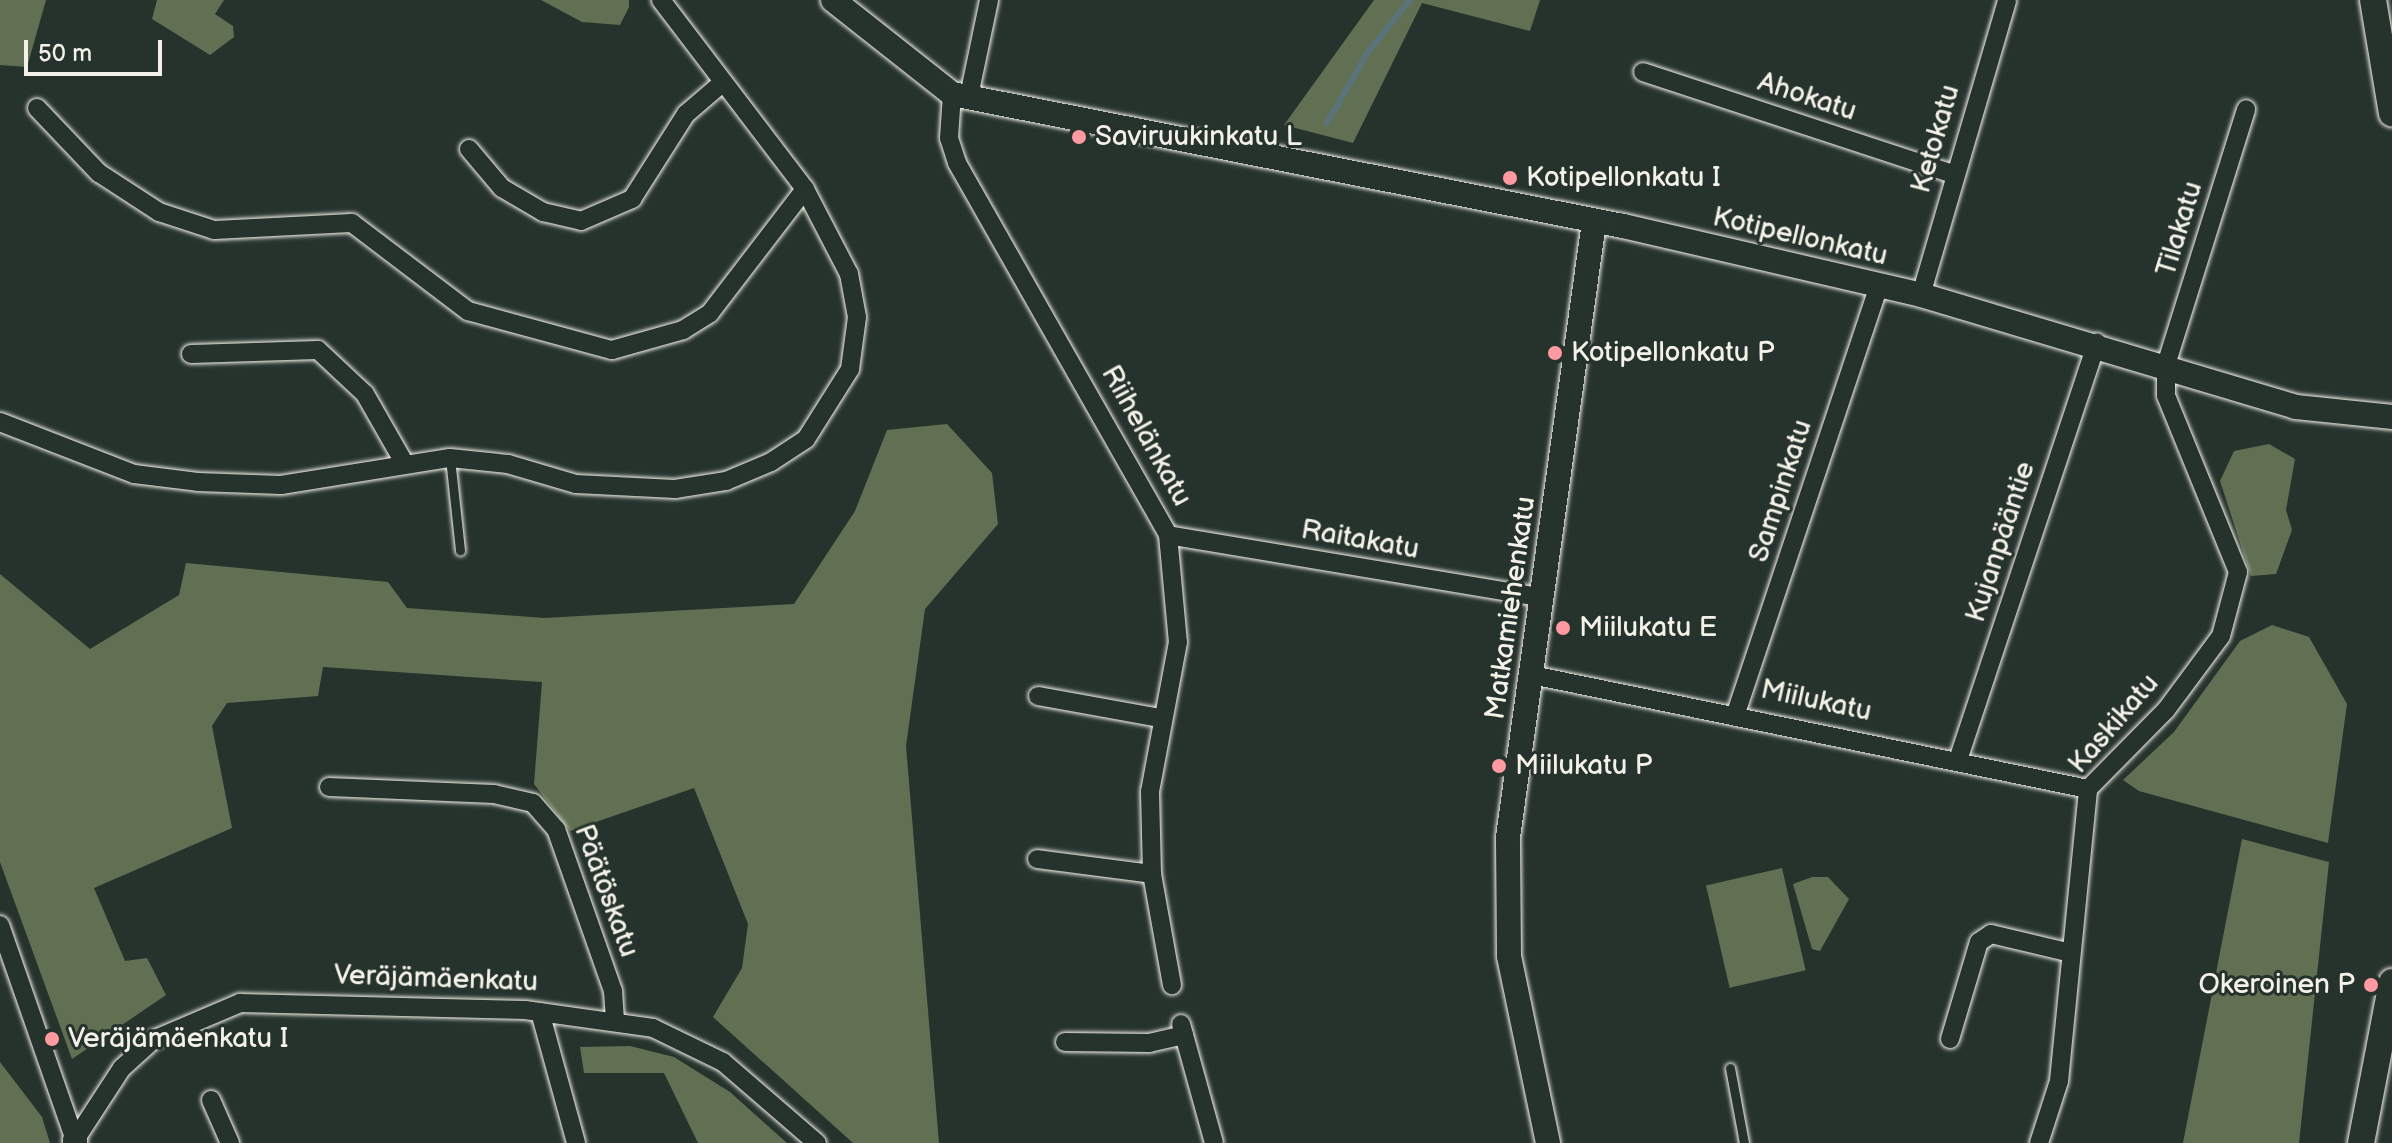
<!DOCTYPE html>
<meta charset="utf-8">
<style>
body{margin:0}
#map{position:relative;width:2392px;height:1143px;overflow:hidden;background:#26332d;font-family:"Balsamiq Sans",sans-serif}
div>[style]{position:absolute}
.green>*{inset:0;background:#617052;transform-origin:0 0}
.stream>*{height:6px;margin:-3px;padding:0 3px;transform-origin:3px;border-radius:3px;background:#5b747c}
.roads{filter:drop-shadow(0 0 2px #f4f1e8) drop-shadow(0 0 2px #f4f1e8)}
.lane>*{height:9px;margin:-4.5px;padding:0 4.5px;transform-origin:4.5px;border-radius:4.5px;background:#26332d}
.street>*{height:18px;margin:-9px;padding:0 9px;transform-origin:9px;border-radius:9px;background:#26332d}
.secondary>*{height:24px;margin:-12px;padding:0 12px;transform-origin:12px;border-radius:12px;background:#26332d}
.primary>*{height:26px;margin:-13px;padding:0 13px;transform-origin:13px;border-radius:13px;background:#26332d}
.dots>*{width:22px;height:22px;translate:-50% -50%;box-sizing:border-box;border:4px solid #26332d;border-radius:50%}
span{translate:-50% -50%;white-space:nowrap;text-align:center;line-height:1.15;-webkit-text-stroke:6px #26332d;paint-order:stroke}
.street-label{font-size:28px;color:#f4f1e8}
.poi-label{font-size:28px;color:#f4f1e8}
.left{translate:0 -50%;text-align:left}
.right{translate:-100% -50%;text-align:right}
.scale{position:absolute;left:24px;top:40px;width:138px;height:36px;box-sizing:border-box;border:4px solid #f4f1e8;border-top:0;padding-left:10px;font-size:24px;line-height:28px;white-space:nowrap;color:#f4f1e8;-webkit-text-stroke:6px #26332d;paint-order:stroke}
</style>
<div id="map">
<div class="green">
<i style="clip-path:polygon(0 0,46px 0,27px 67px,0 65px)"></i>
<i style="clip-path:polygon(157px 0,224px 0,215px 14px,233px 26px,234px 37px,210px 55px,152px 19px)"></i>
<i style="clip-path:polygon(541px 0,629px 0,629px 7px,620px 25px,582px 22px)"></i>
<i style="clip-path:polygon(1374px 0,1540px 0,1530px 31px,1422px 3px,1353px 143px,1284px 125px)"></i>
<i style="clip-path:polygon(947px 424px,992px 473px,998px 524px,925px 609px,906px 746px,939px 1143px,853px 1143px,713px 1017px,742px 968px,748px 924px,694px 788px,570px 831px,534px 784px,542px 682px,323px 667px,318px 696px,227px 703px,212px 726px,232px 828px,94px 888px,125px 961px,147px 958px,166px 995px,72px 1059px,0 862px,0 574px,90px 649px,179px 595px,186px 563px,388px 582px,407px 608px,544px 618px,794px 604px,855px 511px,887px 430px)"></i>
<i style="clip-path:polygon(2269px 444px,2295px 459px,2286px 510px,2292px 530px,2276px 574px,2251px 576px,2220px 481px,2234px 451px)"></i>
<i style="clip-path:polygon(2272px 625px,2309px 637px,2347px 704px,2328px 843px,2139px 791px,2123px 780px,2174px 732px,2240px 641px)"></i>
<i style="clip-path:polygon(2242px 839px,2329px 862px,2299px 1143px,2183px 1143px)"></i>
<i style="left:1782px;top:868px;width:105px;height:78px;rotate:77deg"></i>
<i style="clip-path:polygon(1812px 877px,1828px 877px,1849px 899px,1820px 951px,1812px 949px,1793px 884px)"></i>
<i style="clip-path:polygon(630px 1046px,674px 1057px,730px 1092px,787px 1143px,698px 1143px,664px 1073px,584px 1073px,580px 1047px)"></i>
<i style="clip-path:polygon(0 1062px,42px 1117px,50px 1143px,0 1143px)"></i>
</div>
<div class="stream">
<i style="left:1327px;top:123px;width:82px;rotate:-60deg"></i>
<i style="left:1368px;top:52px;width:67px;rotate:-51.1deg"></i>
</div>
<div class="roads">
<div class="lane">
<i style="left:450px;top:458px;width:93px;rotate:83.8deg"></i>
<i style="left:1730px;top:1068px;width:76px;rotate:79.4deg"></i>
</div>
<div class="street">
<i style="left:1643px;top:72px;width:327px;rotate:18.2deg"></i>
<i style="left:952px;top:94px;width:44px;rotate:93.9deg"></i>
<i style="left:949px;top:138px;width:26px;rotate:72deg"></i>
<i style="left:957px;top:163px;width:428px;rotate:60.4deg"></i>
<i style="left:1168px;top:535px;width:107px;rotate:84.7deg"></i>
<i style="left:1178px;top:642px;width:153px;rotate:100.6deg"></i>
<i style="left:1150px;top:792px;width:82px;rotate:88.6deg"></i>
<i style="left:1152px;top:874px;width:113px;rotate:79.8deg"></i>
<i style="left:969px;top:96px;width:98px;rotate:-78.2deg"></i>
<i style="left:37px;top:108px;width:90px;rotate:46.4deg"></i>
<i style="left:99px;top:173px;width:72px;rotate:33deg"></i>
<i style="left:159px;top:212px;width:58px;rotate:18.1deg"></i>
<i style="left:214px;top:230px;width:138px;rotate:-2.9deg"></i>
<i style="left:352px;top:223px;width:146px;rotate:37.2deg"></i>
<i style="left:468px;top:311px;width:149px;rotate:15.2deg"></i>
<i style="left:612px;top:350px;width:74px;rotate:-15.7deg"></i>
<i style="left:683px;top:330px;width:32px;rotate:-32deg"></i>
<i style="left:710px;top:313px;width:156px;rotate:-52.5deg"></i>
<i style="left:469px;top:149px;width:51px;rotate:49.8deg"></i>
<i style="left:502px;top:188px;width:48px;rotate:30.3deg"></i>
<i style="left:543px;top:212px;width:39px;rotate:13deg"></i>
<i style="left:581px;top:221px;width:56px;rotate:-23.3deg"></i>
<i style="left:632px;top:199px;width:101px;rotate:-57.6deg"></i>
<i style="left:686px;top:114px;width:48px;rotate:-40.7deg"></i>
<i style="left:1921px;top:295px;width:307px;rotate:-73.7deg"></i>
<i style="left:191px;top:354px;width:127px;rotate:-1.8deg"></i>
<i style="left:318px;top:350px;width:64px;rotate:43.1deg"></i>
<i style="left:365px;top:394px;width:81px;rotate:60.3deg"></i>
<i style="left:0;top:422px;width:144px;rotate:21.2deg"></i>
<i style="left:134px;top:474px;width:64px;rotate:7.1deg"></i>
<i style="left:198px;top:482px;width:83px;rotate:2.1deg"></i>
<i style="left:281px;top:485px;width:171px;rotate:-9.1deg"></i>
<i style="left:450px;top:458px;width:58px;rotate:5.9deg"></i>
<i style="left:508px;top:464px;width:71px;rotate:16.4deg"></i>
<i style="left:576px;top:484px;width:99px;rotate:2.9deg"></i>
<i style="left:675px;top:489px;width:52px;rotate:-8.9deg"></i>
<i style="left:726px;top:481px;width:49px;rotate:-22.9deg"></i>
<i style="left:771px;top:462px;width:42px;rotate:-33.3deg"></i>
<i style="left:806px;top:439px;width:83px;rotate:-57.8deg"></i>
<i style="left:850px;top:369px;width:52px;rotate:-82.3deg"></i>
<i style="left:857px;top:317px;width:44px;rotate:-100.5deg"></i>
<i style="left:849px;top:274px;width:96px;rotate:-117.4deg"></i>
<i style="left:805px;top:189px;width:238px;rotate:-127.3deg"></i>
<i style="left:1168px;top:535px;width:380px;rotate:9.5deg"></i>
<i style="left:1532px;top:675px;width:568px;rotate:11.59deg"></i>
<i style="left:1038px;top:696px;width:124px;rotate:10.2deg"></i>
<i style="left:1736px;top:713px;width:450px;rotate:-71.5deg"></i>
<i style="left:1958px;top:760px;width:440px;rotate:-71.6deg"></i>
<i style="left:329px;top:787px;width:165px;rotate:2.4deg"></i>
<i style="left:494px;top:794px;width:40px;rotate:13deg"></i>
<i style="left:533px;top:803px;width:35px;rotate:49deg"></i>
<i style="left:556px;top:829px;width:172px;rotate:70.6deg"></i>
<i style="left:613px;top:991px;width:28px;rotate:86deg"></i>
<i style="left:1037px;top:859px;width:116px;rotate:7.4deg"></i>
<i style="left:0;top:925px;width:228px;rotate:70.8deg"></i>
<i style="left:540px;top:1012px;width:136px;rotate:74.6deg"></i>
<i style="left:1181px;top:1024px;width:123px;rotate:74.5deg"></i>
<i style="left:1950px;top:1039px;width:101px;rotate:-73.4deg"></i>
<i style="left:1979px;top:942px;width:14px;rotate:-34deg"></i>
<i style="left:1991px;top:934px;width:78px;rotate:13.3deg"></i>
<i style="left:1065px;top:1042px;width:84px;rotate:0.7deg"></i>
<i style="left:1149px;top:1043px;width:36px;rotate:-13deg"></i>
<i style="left:211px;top:1100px;width:47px;rotate:66.2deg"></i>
<i style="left:75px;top:1140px;width:86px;rotate:-56.9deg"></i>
<i style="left:122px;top:1068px;width:42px;rotate:-42.1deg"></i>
<i style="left:153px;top:1040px;width:95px;rotate:-23deg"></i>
<i style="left:240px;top:1003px;width:285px;rotate:1.4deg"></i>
<i style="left:525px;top:1010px;width:129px;rotate:8deg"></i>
<i style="left:653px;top:1028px;width:78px;rotate:25.9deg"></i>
<i style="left:723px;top:1062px;width:124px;rotate:40.8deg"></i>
<i style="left:2039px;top:1143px;width:65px;rotate:-72.1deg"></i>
<i style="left:2059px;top:1081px;width:293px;rotate:-84.3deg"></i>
<i style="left:2088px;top:789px;width:111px;rotate:-45.4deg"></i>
<i style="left:2166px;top:710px;width:92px;rotate:-53.4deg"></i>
<i style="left:2221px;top:636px;width:66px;rotate:-75.1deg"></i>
<i style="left:2238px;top:572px;width:190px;rotate:-112.2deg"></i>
<i style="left:2166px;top:396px;width:31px;rotate:-90deg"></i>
<i style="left:2166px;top:365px;width:268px;rotate:-72.6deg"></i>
</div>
<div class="secondary">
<i style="left:833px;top:0;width:152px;rotate:38.3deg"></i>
<i style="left:952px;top:94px;width:684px;rotate:11.13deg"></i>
<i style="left:1623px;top:226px;width:306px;rotate:13deg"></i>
<i style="left:1921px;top:295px;width:391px;rotate:16.6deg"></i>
<i style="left:2296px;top:407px;width:97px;rotate:5.9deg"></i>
<i style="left:75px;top:1143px;width:3px;rotate:-90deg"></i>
<i style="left:1548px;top:1143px;width:191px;rotate:-101.8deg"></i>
<i style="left:1509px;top:956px;width:119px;rotate:-90.5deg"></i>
<i style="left:1508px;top:837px;width:621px;rotate:-82.04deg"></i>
</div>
<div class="primary">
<i style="left:2373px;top:0;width:115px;rotate:80.5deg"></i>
<i style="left:2361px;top:1143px;width:164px;rotate:-79.1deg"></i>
</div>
</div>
<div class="dots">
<i style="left:1079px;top:137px;background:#ff9aa2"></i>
<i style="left:1510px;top:178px;background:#ff9aa2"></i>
<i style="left:1555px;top:353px;background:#ff9aa2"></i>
<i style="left:1563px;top:628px;background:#ff9aa2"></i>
<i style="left:1499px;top:766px;background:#ff9aa2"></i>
<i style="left:2371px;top:985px;background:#ff9aa2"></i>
<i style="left:52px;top:1039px;background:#ff9aa2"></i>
</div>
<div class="street-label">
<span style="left:1807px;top:97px;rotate:18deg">Ahokatu</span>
<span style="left:1936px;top:139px;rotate:-74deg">Ketokatu</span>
<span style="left:2180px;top:229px;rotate:-73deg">Tilakatu</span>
<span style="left:1800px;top:237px;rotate:13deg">Kotipellonkatu</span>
<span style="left:1146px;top:436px;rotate:61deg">Riihelänkatu</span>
<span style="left:1781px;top:491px;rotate:-72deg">Sampinkatu</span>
<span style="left:1360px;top:540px;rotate:10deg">Raitakatu</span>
<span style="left:2001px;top:542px;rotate:-72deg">Kujanpääntie</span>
<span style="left:1511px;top:608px;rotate:-82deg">Matkamiehenkatu</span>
<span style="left:1816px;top:701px;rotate:12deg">Miilukatu</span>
<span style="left:2114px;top:724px;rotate:-49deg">Kaskikatu</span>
<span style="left:606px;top:891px;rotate:70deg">Päätöskatu</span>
<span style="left:436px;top:979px;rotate:2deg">Veräjämäenkatu</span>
</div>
<div class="poi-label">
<span class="left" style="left:1095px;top:137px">Saviruukinkatu L</span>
<span class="left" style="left:1526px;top:178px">Kotipellonkatu I</span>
<span class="left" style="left:1571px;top:353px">Kotipellonkatu P</span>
<span class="left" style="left:1579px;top:628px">Miilukatu E</span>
<span class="left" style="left:1515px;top:766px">Miilukatu P</span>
<span class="right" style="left:2355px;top:985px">Okeroinen P</span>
<span class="left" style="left:68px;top:1039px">Veräjämäenkatu I</span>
</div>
<div class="scale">50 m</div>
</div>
